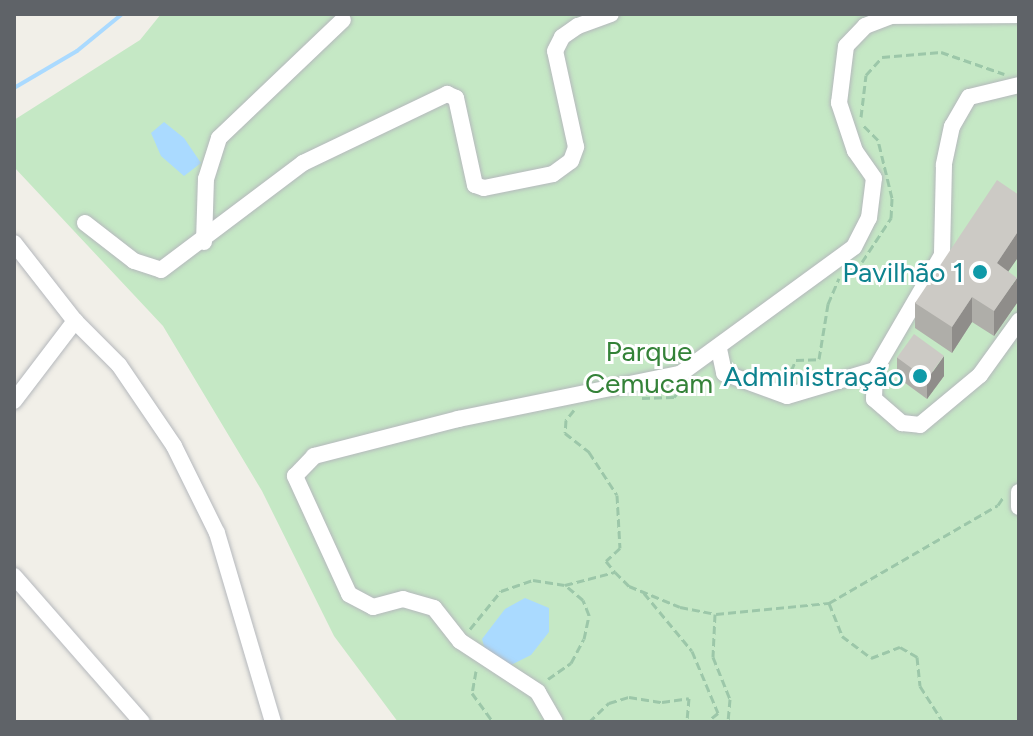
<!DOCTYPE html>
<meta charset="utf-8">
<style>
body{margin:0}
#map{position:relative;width:1033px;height:736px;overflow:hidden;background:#f1efe8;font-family:Figtree,sans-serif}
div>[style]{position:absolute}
.green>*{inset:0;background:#c5e8c5}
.water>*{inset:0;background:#aadaff}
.stream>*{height:4px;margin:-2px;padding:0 2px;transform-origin:2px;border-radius:2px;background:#aadaff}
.path>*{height:3px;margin-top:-1.5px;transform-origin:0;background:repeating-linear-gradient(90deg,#9cc7a9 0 8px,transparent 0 12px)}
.roads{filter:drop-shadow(0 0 2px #b5b8bc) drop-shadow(0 0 2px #b5b8bc)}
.minor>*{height:16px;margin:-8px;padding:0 8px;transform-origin:8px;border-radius:8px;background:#fff}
.wall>*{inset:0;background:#afaea9}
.shaded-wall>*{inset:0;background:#8f8d8a}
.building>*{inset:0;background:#cccac5;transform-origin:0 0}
.dots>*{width:22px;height:22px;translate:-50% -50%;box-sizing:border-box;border:4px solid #fff;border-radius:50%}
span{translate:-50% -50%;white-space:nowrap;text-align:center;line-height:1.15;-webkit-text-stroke:6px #fff;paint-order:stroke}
.culture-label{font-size:28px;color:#0d838f}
.right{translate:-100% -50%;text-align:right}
.park-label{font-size:28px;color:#348238}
.frame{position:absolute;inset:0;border:16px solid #5f6368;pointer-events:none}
</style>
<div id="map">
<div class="green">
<i style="clip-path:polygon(161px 14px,1019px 14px,1019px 722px,398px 722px,334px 636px,262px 491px,163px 326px,14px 167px,14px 120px,140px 40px)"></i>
</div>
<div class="water">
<i style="clip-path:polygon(164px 122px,184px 138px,201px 163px,184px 176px,161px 156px,151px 133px)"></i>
<i style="clip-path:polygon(525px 598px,549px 608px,549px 632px,531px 655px,507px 667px,486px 654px,482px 639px,505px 609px)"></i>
</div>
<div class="stream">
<i style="left:14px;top:88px;width:73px;rotate:-30.4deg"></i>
<i style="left:77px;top:51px;width:58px;rotate:-39.4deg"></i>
</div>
<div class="path">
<i style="left:861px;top:117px;width:42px;rotate:-83.2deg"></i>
<i style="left:866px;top:75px;width:24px;rotate:-48deg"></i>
<i style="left:882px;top:57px;width:59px;rotate:-4.8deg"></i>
<i style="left:941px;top:52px;width:67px;rotate:19.2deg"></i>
<i style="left:862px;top:262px;width:53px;rotate:-56.6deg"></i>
<i style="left:891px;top:218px;width:20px;rotate:-87deg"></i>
<i style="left:892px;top:198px;width:60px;rotate:-103.6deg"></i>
<i style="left:878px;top:140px;width:23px;rotate:-135deg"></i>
<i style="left:796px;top:378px;width:9px;rotate:-126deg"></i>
<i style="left:791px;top:371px;width:12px;rotate:-66deg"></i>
<i style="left:796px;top:360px;width:23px;rotate:-2deg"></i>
<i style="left:819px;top:359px;width:56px;rotate:-80.7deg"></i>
<i style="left:828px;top:304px;width:28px;rotate:-67deg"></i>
<i style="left:642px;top:398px;width:32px;rotate:-2deg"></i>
<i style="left:674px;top:397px;width:9px;rotate:-49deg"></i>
<i style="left:574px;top:410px;width:13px;rotate:129deg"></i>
<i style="left:566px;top:420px;width:13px;rotate:94deg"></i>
<i style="left:565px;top:433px;width:31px;rotate:38deg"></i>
<i style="left:589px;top:452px;width:51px;rotate:56.9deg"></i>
<i style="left:617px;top:495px;width:53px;rotate:86.8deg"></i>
<i style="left:620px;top:548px;width:19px;rotate:137deg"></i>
<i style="left:606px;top:561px;width:14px;rotate:51deg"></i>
<i style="left:644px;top:593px;width:75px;rotate:50.4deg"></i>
<i style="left:692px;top:651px;width:67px;rotate:67.2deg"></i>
<i style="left:718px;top:713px;width:14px;rotate:141deg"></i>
<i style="left:829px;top:603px;width:35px;rotate:68deg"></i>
<i style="left:842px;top:636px;width:36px;rotate:37deg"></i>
<i style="left:871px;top:658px;width:31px;rotate:-21deg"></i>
<i style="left:900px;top:647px;width:20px;rotate:30deg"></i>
<i style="left:917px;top:657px;width:29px;rotate:84deg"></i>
<i style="left:920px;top:686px;width:43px;rotate:57.4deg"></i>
<i style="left:716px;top:614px;width:114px;rotate:-5.6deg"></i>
<i style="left:829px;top:603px;width:195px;rotate:-30.1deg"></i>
<i style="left:998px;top:505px;width:11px;rotate:-56deg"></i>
<i style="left:470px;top:629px;width:49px;rotate:-50.8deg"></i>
<i style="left:501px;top:591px;width:34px;rotate:-19deg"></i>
<i style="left:533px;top:580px;width:32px;rotate:9deg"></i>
<i style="left:565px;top:585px;width:52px;rotate:-14.6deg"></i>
<i style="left:615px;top:572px;width:20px;rotate:45deg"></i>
<i style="left:629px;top:586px;width:55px;rotate:22.4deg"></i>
<i style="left:680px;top:607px;width:36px;rotate:11deg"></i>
<i style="left:715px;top:614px;width:43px;rotate:92.7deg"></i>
<i style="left:713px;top:657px;width:45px;rotate:68deg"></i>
<i style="left:730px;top:699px;width:23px;rotate:95deg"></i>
<i style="left:476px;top:671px;width:22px;rotate:100deg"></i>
<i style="left:472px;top:693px;width:36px;rotate:54deg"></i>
<i style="left:548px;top:679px;width:28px;rotate:-35deg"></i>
<i style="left:571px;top:663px;width:27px;rotate:-62deg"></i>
<i style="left:584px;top:639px;width:25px;rotate:-78deg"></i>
<i style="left:589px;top:615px;width:16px;rotate:-112deg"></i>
<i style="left:583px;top:600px;width:23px;rotate:-140deg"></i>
<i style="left:589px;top:722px;width:28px;rotate:-44deg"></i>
<i style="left:609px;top:703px;width:21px;rotate:-17deg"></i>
<i style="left:629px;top:697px;width:33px;rotate:9deg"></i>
<i style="left:662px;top:702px;width:27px;rotate:-8deg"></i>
<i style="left:689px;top:698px;width:24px;rotate:95deg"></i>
</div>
<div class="roads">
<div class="minor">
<i style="left:1019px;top:85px;width:51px;rotate:166.5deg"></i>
<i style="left:969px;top:97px;width:34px;rotate:120deg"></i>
<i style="left:952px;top:126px;width:40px;rotate:102deg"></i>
<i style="left:944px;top:165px;width:90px;rotate:91.3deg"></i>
<i style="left:942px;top:255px;width:133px;rotate:120.2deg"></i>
<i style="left:875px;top:370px;width:29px;rotate:92deg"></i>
<i style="left:874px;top:399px;width:37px;rotate:41deg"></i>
<i style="left:902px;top:423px;width:18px;rotate:6deg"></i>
<i style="left:920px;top:425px;width:78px;rotate:-39.8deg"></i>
<i style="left:980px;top:375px;width:67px;rotate:-54.2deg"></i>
<i style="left:85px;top:223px;width:62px;rotate:37.8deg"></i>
<i style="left:134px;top:261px;width:28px;rotate:18deg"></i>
<i style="left:161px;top:270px;width:178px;rotate:-37deg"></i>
<i style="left:303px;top:163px;width:160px;rotate:-25.6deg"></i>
<i style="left:447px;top:94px;width:10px;rotate:24deg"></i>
<i style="left:456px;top:98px;width:89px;rotate:77.7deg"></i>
<i style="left:475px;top:185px;width:9px;rotate:18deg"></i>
<i style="left:484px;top:188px;width:70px;rotate:-11.5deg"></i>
<i style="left:553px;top:174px;width:22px;rotate:-36deg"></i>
<i style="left:571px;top:161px;width:15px;rotate:-70deg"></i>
<i style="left:576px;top:147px;width:98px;rotate:-102.3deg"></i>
<i style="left:555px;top:51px;width:16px;rotate:-63deg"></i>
<i style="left:562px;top:37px;width:19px;rotate:-35deg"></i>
<i style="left:578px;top:26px;width:35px;rotate:-20deg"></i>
<i style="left:204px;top:242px;width:63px;rotate:-88.2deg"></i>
<i style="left:206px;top:179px;width:43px;rotate:-72.4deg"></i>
<i style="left:219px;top:138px;width:171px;rotate:-43.6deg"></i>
<i style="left:14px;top:243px;width:99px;rotate:52deg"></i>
<i style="left:75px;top:321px;width:62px;rotate:45deg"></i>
<i style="left:119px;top:365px;width:98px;rotate:55.8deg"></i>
<i style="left:174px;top:446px;width:97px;rotate:63.7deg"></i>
<i style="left:217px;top:533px;width:197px;rotate:73.5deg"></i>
<i style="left:719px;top:349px;width:25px;rotate:78deg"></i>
<i style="left:724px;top:373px;width:67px;rotate:20.1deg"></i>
<i style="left:787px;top:396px;width:92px;rotate:-16.5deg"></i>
<i style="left:14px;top:401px;width:101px;rotate:-52.7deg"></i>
<i style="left:1019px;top:492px;width:15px;rotate:90deg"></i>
<i style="left:14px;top:576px;width:194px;rotate:48.8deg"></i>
<i style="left:555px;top:722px;width:34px;rotate:-120deg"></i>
<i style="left:538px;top:692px;width:93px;rotate:-146.8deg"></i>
<i style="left:460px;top:641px;width:42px;rotate:-128.2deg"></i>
<i style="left:434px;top:608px;width:32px;rotate:-164deg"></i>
<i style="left:403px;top:599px;width:31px;rotate:165deg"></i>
<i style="left:373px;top:607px;width:27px;rotate:-152deg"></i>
<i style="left:349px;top:594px;width:130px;rotate:-114.6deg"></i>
<i style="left:295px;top:476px;width:28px;rotate:-46deg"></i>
<i style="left:314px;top:456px;width:149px;rotate:-14.4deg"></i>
<i style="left:458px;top:419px;width:227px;rotate:-11.5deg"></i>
<i style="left:680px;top:374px;width:215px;rotate:-36.1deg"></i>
<i style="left:854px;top:247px;width:33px;rotate:-63deg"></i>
<i style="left:869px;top:218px;width:40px;rotate:-82.9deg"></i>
<i style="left:874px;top:178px;width:33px;rotate:-125deg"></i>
<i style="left:855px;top:151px;width:51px;rotate:-108.4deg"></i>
<i style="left:839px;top:103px;width:57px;rotate:-83deg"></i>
<i style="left:846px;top:46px;width:28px;rotate:-46deg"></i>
<i style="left:865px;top:26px;width:28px;rotate:-21deg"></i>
<i style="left:891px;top:16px;width:128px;rotate:-0.4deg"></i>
</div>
</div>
<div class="wall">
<i style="clip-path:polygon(1019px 195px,1019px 256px,1008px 271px,1017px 303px,994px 336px,972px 322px,952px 353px,915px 328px,915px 303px)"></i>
<i style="clip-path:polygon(897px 357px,944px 376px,927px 399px,897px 377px)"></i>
</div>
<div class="shaded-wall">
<i style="clip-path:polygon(1019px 230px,1019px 256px,997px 288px,997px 263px)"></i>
<i style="clip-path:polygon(1017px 278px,1017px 303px,994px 336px,994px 311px)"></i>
<i style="clip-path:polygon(972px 297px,972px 322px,952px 353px,952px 327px)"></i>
<i style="clip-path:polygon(944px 356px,944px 376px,927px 399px,927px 380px)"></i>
</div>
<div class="building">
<i style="clip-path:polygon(997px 180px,1019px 195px,1019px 230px,997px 263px,1017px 278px,994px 311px,972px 297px,952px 327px,915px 303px)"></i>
<i style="left:914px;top:334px;width:37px;height:29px;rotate:36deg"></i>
</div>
<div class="dots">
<i style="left:980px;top:272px;background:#0f9aa8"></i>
<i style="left:920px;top:376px;background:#0f9aa8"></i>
</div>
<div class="culture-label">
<span class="right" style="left:964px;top:272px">Pavilhão 1</span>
<span class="right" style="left:904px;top:376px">Administração</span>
</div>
<div class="park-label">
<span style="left:649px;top:367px">Parque<br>Cemucam</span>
</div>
<div class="frame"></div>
</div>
